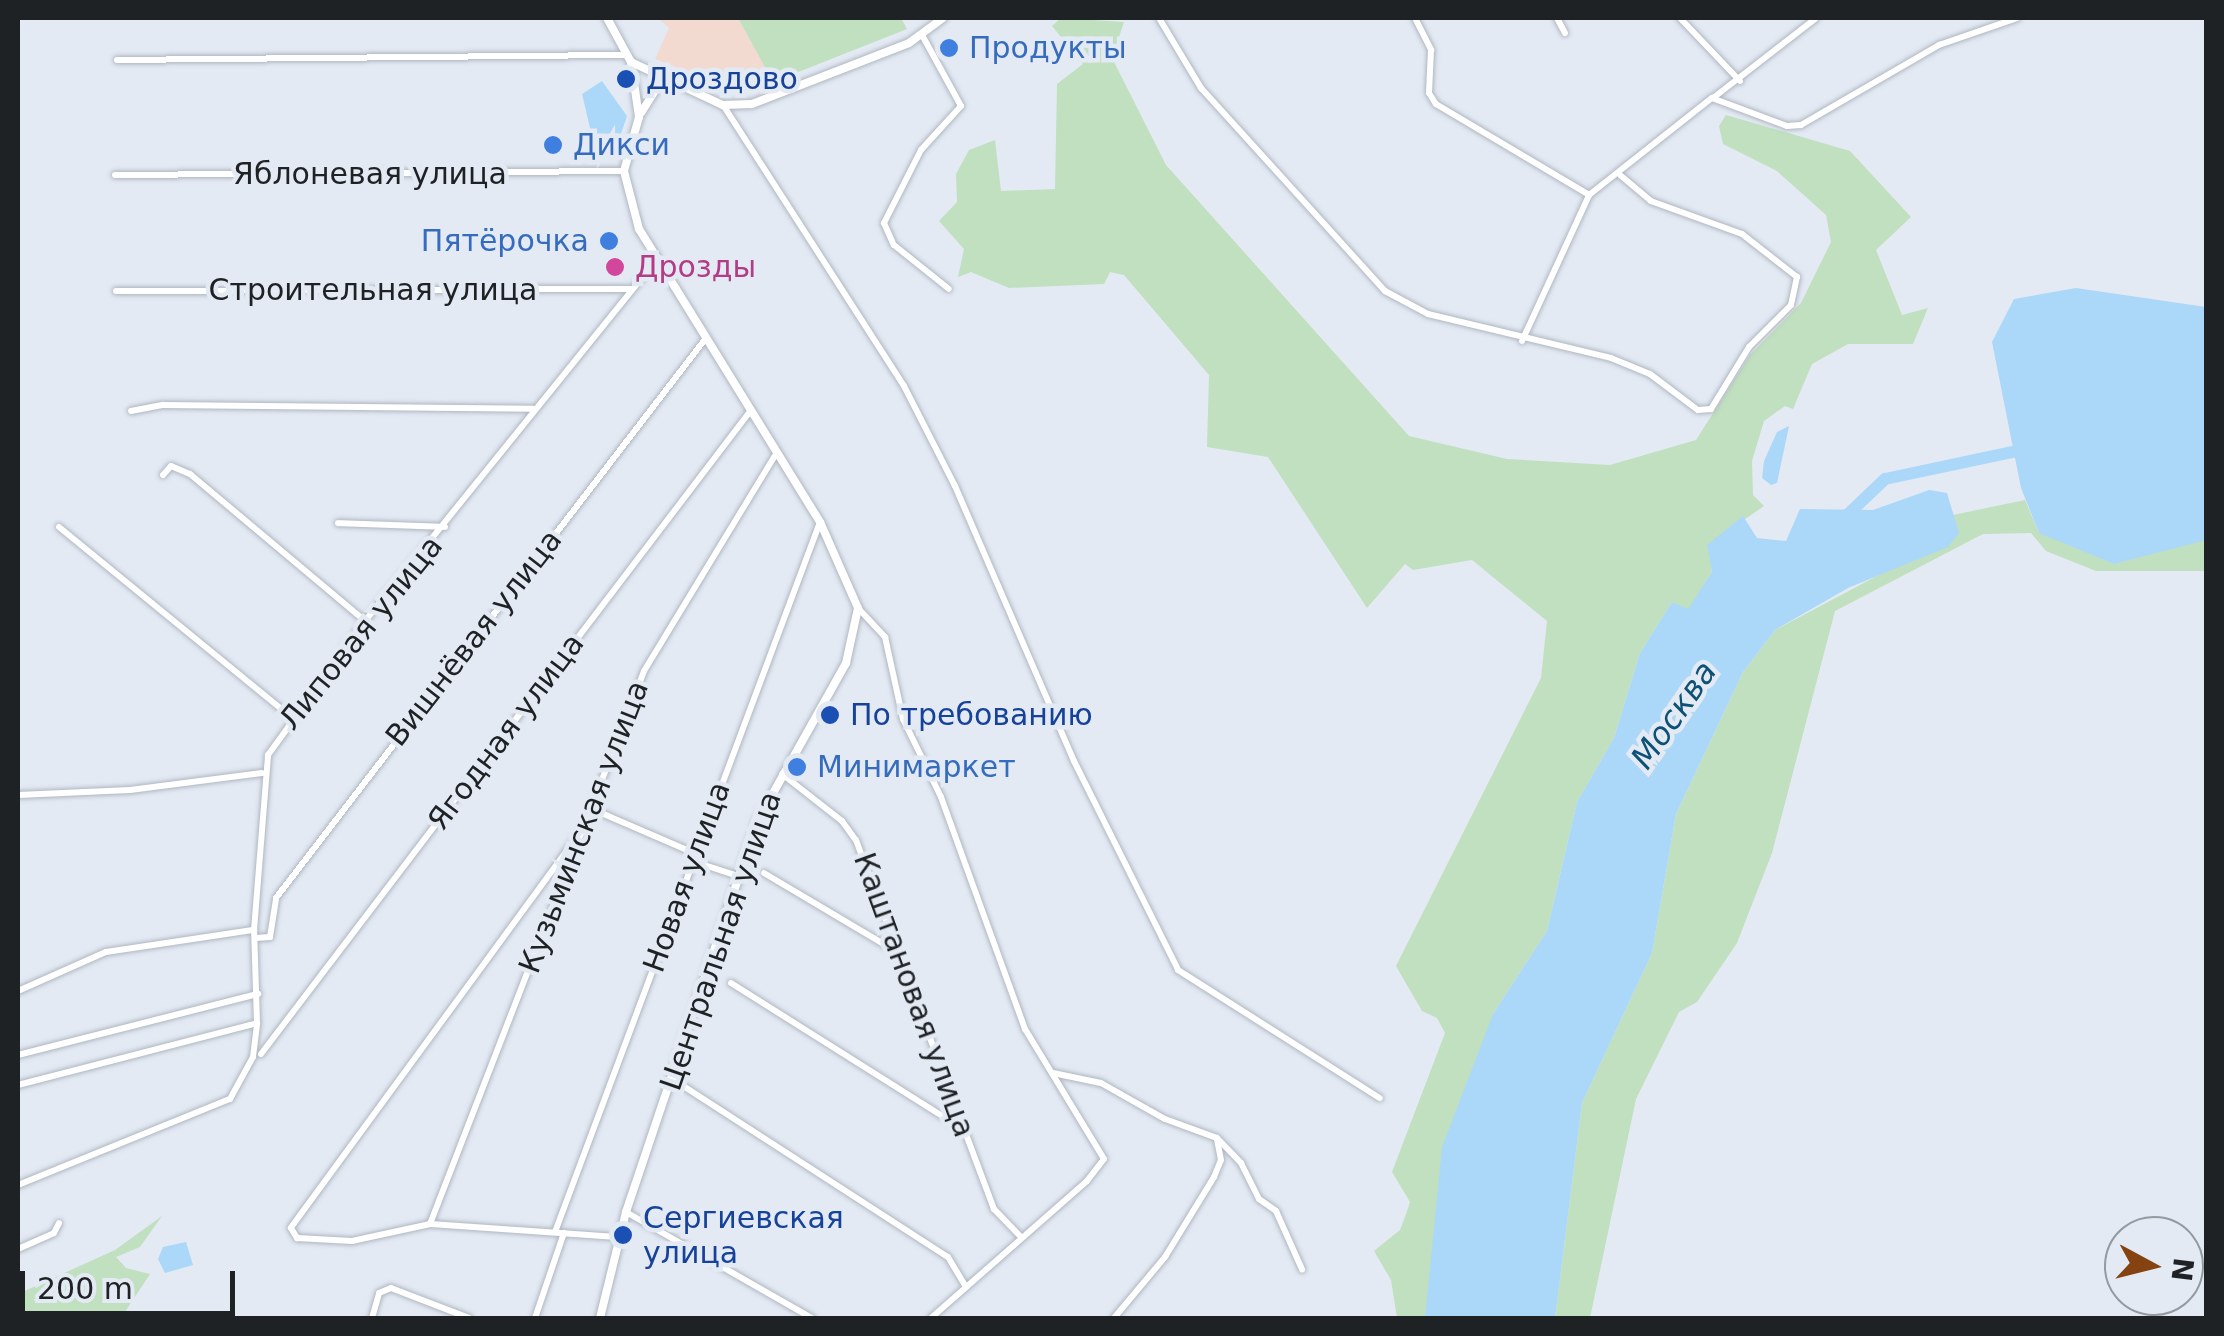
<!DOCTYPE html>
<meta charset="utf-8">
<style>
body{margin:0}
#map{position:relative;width:2224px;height:1336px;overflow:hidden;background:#e3eaf4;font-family:"DejaVu Sans",sans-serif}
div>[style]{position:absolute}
.commercial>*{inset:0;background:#f2dad1}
.green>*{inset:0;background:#c0e0bf}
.water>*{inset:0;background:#abd8f8}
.river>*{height:12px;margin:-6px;padding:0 6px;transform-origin:6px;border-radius:6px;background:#abd8f8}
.roads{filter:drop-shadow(0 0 2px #b0b7c0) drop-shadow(0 0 2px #b0b7c0)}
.minor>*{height:6px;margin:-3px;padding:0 3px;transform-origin:3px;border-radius:3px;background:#fff}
.tertiary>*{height:8px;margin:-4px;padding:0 4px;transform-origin:4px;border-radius:4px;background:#fff}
.dots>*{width:28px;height:28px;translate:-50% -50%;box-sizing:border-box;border:5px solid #e3eaf4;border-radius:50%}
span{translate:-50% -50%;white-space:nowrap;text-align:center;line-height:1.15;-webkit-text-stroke:9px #e3eaf4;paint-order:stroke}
.shop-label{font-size:30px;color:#366cbe}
.left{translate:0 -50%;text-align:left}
.right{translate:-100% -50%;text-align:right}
.transit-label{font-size:30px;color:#164399}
.street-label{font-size:30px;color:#1f2225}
.hotel-label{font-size:30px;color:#b23c85}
.water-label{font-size:32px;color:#0d5176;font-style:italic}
.frame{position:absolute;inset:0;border:20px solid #1f2225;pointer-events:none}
.north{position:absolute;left:2104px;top:1216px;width:100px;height:100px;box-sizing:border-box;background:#e3eaf4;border:2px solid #959aa1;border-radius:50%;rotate:97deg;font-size:28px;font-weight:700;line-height:40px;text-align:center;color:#1f2225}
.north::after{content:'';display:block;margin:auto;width:35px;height:45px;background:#854312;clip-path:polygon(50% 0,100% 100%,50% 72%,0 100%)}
.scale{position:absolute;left:20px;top:1271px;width:215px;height:45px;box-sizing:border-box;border:5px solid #1f2225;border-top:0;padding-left:12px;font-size:30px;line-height:35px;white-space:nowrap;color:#1f2225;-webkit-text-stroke:8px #e3eaf4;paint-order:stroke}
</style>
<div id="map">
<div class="commercial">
<i style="clip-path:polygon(658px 18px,738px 18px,773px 82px,737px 91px,655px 59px,669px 28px)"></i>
</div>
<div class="green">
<i style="clip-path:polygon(738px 18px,901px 18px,907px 29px,773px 82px)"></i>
<i style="clip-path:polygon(1061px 18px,1124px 22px,1112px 58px,1166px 165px,1409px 436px,1507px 459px,1610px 465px,1696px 440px,1750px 355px,1801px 303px,1831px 242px,1826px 215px,1777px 171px,1723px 144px,1719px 126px,1726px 115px,1850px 151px,1911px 217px,1876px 250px,1902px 315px,1928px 308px,1913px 344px,1848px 344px,1812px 364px,1793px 409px,1785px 406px,1764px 421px,1752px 461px,1753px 495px,1764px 506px,1708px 545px,1712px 572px,1688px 610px,1672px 602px,1640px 653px,1614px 738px,1577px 802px,1547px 931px,1493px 1014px,1425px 1318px,1397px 1318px,1391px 1280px,1374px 1251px,1400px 1230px,1406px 1214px,1410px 1202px,1392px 1172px,1445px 1033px,1437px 1018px,1422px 1011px,1396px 966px,1541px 678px,1547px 621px,1472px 560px,1413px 570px,1405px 564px,1367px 608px,1268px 457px,1207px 447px,1209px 375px,1124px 275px,1110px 272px,1104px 284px,1009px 288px,971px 272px,958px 277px,964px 249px,939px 221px,957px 202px,956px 174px,969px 150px,995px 140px,1001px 191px,1055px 189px,1057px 84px,1083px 64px,1052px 26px)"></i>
<i style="clip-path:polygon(2025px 500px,2039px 533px,2206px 540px,2206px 571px,2096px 571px,2046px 551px,2031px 533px,1983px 534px,1835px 611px,1772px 853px,1737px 943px,1697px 1002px,1679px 1012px,1636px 1099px,1590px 1318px,1555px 1318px,1582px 1103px,1652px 953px,1676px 814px,1743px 672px,1775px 630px,1958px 533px,1953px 515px)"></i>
<i style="clip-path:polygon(162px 1216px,140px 1247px,116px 1257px,126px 1268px,150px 1274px,121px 1318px,18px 1318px,18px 1294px,115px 1250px)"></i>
</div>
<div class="water">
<i style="clip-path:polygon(602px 81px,627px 116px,614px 155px,595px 149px,582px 94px)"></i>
<i style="clip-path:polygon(2076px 288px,2206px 307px,2206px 540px,2114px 564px,2039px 533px,2021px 488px,1992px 342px,2014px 299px)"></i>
<i style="clip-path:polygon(1789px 426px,1777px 483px,1771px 485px,1762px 478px,1764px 461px,1777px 432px)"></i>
<i style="clip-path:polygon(1929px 490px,1947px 493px,1959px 533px,1948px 547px,1848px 588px,1775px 630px,1743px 672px,1676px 814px,1652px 953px,1582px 1103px,1555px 1318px,1425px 1318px,1442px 1147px,1493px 1014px,1547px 931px,1577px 802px,1614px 738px,1640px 653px,1672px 602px,1688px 609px,1712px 572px,1707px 545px,1743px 516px,1757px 538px,1786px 541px,1800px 509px,1873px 510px)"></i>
<i style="clip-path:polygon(186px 1242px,193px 1265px,165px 1273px,158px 1259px,163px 1247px)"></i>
</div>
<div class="river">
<i style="left:1841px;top:521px;width:61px;rotate:-43.7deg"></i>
<i style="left:1885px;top:479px;width:144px;rotate:-12deg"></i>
</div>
<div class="roads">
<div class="minor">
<i style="left:1159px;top:18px;width:82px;rotate:59deg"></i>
<i style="left:1201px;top:88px;width:274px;rotate:47.8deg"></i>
<i style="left:1385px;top:291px;width:49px;rotate:28.1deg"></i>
<i style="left:1428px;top:314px;width:188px;rotate:13.5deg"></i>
<i style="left:1611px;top:358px;width:42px;rotate:22.3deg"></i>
<i style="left:1650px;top:374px;width:60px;rotate:36.9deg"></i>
<i style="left:1698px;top:410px;width:13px;rotate:-4deg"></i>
<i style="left:1711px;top:409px;width:73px;rotate:-58.5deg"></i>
<i style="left:1749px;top:347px;width:59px;rotate:-45deg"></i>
<i style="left:1791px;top:305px;width:29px;rotate:-78deg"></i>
<i style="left:1797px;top:277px;width:70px;rotate:-142deg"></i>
<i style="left:1742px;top:234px;width:97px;rotate:-160.1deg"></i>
<i style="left:1651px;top:201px;width:40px;rotate:-140deg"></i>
<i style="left:1415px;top:18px;width:36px;rotate:63deg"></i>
<i style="left:1431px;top:50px;width:43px;rotate:92.7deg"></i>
<i style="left:1429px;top:93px;width:13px;rotate:58deg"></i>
<i style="left:1436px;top:104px;width:178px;rotate:30.7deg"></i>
<i style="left:1557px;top:18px;width:17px;rotate:62deg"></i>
<i style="left:1680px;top:18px;width:87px;rotate:46.4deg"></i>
<i style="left:922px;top:35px;width:81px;rotate:61.2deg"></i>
<i style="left:961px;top:106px;width:59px;rotate:132.3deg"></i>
<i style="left:921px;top:150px;width:82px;rotate:116.9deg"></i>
<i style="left:884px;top:223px;width:24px;rotate:66deg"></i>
<i style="left:894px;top:245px;width:70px;rotate:38.7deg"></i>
<i style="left:117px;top:60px;width:507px;rotate:-0.57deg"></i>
<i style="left:1713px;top:98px;width:130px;rotate:-37.8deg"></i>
<i style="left:723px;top:105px;width:334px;rotate:57.2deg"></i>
<i style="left:904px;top:386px;width:112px;rotate:63deg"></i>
<i style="left:955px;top:486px;width:300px;rotate:66.6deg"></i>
<i style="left:1074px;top:761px;width:233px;rotate:63.5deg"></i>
<i style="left:1178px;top:970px;width:239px;rotate:32.4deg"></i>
<i style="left:115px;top:175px;width:509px;rotate:-0.45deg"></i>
<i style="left:116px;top:291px;width:514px;rotate:-0.22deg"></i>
<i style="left:1522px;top:341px;width:161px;rotate:-65.3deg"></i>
<i style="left:1589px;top:195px;width:157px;rotate:-38.3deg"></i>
<i style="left:1712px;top:98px;width:80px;rotate:20.5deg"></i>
<i style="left:1787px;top:126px;width:14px;rotate:-4deg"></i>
<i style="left:1801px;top:125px;width:160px;rotate:-30.1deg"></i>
<i style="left:1939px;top:45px;width:83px;rotate:-19.1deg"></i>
<i style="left:131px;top:411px;width:33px;rotate:-11deg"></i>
<i style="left:163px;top:405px;width:370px;rotate:0.6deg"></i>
<i style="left:163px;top:475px;width:12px;rotate:-48deg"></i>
<i style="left:171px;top:466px;width:21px;rotate:23deg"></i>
<i style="left:190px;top:474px;width:229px;rotate:40deg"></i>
<i style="left:338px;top:523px;width:107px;rotate:2.1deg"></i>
<i style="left:59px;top:527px;width:298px;rotate:39.3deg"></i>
<i style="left:858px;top:608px;width:40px;rotate:47deg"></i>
<i style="left:885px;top:637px;width:84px;rotate:77.6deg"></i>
<i style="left:903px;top:719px;width:87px;rotate:64deg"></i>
<i style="left:941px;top:797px;width:247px;rotate:70.1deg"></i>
<i style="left:1025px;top:1029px;width:152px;rotate:58.7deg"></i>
<i style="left:1104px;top:1159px;width:28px;rotate:128deg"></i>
<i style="left:1087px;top:1181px;width:208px;rotate:138.7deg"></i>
<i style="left:782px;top:774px;width:76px;rotate:38.1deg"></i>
<i style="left:842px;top:821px;width:24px;rotate:54deg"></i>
<i style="left:856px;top:840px;width:394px;rotate:69.5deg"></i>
<i style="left:994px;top:1209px;width:39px;rotate:46deg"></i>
<i style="left:18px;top:795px;width:112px;rotate:-2.6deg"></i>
<i style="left:130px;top:790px;width:133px;rotate:-7.3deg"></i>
<i style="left:592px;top:809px;width:111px;rotate:23.3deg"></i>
<i style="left:579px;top:834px;width:488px;rotate:126.2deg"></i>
<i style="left:291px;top:1228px;width:12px;rotate:59deg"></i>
<i style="left:297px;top:1238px;width:55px;rotate:3.1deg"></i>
<i style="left:352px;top:1241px;width:80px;rotate:-12.3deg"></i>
<i style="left:430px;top:1224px;width:188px;rotate:4deg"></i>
<i style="left:692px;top:861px;width:48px;rotate:18.1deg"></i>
<i style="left:764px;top:873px;width:155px;rotate:30.7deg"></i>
<i style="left:256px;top:938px;width:14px;rotate:-4deg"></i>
<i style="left:270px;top:937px;width:39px;rotate:-81deg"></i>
<i style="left:276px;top:898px;width:706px;rotate:-52.48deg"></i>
<i style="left:731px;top:983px;width:274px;rotate:32.2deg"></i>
<i style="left:18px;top:991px;width:96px;rotate:-23.9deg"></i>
<i style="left:106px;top:952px;width:150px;rotate:-8.5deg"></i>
<i style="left:261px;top:1054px;width:809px;rotate:-52.73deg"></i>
<i style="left:18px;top:1055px;width:248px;rotate:-14.3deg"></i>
<i style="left:1053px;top:1073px;width:49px;rotate:11.8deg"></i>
<i style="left:1101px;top:1083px;width:73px;rotate:29.4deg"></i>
<i style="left:1165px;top:1119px;width:55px;rotate:20.1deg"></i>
<i style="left:1217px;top:1138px;width:35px;rotate:46deg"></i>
<i style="left:1241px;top:1163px;width:40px;rotate:63.4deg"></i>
<i style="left:1259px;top:1199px;width:21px;rotate:35deg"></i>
<i style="left:1276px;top:1211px;width:64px;rotate:65.9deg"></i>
<i style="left:674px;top:1080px;width:326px;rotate:32.9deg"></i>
<i style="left:948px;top:1257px;width:35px;rotate:59deg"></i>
<i style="left:18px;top:1085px;width:247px;rotate:-14.5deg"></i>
<i style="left:18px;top:1185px;width:229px;rotate:-22.1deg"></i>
<i style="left:230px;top:1099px;width:48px;rotate:-61.3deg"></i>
<i style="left:253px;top:1057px;width:34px;rotate:-83deg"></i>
<i style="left:257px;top:1023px;width:93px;rotate:-91.8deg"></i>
<i style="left:254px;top:930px;width:176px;rotate:-85.4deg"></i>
<i style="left:268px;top:755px;width:165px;rotate:-54.1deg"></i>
<i style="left:365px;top:621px;width:463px;rotate:-51.1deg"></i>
<i style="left:626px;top:1212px;width:214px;rotate:29.7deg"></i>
<i style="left:430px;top:1224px;width:593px;rotate:-68.84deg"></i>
<i style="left:644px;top:671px;width:256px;rotate:-58.7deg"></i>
<i style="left:555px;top:1232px;width:758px;rotate:-69.53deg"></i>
<i style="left:18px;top:1249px;width:39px;rotate:-24deg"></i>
<i style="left:54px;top:1233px;width:11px;rotate:-63deg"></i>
<i style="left:372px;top:1318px;width:26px;rotate:-74deg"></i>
<i style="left:379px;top:1293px;width:13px;rotate:-23deg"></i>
<i style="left:391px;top:1288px;width:84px;rotate:21deg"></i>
<i style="left:535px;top:1318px;width:90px;rotate:-71.2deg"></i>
<i style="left:1114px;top:1318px;width:80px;rotate:-50.1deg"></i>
<i style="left:1165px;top:1257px;width:94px;rotate:-58.5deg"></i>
<i style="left:1214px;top:1177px;width:18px;rotate:-68deg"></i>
<i style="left:1221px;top:1160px;width:21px;rotate:-101deg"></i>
</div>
<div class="tertiary">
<i style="left:607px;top:18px;width:50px;rotate:61.4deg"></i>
<i style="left:631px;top:62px;width:102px;rotate:25.1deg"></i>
<i style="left:723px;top:105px;width:29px;rotate:-2deg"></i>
<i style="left:752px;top:104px;width:168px;rotate:-21.2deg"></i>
<i style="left:909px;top:43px;width:42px;rotate:-36.3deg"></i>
<i style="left:641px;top:113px;width:40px;rotate:-58deg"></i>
<i style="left:600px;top:1318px;width:109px;rotate:-76.2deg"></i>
<i style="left:626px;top:1212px;width:414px;rotate:-71.4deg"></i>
<i style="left:758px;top:820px;width:180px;rotate:-60.7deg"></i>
<i style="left:846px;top:663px;width:56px;rotate:-77.7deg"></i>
<i style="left:858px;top:608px;width:94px;rotate:-113.8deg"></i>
<i style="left:820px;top:522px;width:344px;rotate:-121.7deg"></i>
<i style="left:639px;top:229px;width:60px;rotate:-104.5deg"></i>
<i style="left:624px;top:171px;width:56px;rotate:-74.5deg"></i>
<i style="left:639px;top:117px;width:56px;rotate:-98.3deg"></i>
</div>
</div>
<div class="dots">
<i style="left:949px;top:48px;background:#3f7fe0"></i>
<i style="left:626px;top:79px;background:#1a4fb4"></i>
<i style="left:553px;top:145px;background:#3f7fe0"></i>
<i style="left:609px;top:241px;background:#3f7fe0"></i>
<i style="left:615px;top:267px;background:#d1479c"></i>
<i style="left:830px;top:715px;background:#1a4fb4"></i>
<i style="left:797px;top:767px;background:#3f7fe0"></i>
<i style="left:623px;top:1235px;background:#1a4fb4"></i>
</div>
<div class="shop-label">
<span class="left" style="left:969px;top:48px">Продукты</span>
<span class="left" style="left:573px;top:145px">Дикси</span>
<span class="right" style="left:589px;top:241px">Пятёрочка</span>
<span class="left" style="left:817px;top:767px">Минимаркет</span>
</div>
<div class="transit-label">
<span class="left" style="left:646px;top:79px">Дроздово</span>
<span class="left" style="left:850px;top:715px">По требованию</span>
<span class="left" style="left:643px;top:1235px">Сергиевская<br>улица</span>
</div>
<div class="street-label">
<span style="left:370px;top:174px">Яблоневая улица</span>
<span style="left:373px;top:290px">Строительная улица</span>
<span style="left:361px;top:633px;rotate:-51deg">Липовая улица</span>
<span style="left:474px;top:638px;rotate:-52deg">Вишнёвая улица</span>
<span style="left:506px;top:732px;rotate:-53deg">Ягодная улица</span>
<span style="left:584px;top:827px;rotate:-69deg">Кузьминская улица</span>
<span style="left:687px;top:877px;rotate:-70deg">Новая улица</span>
<span style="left:721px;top:941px;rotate:-71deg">Центральная улица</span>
<span style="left:914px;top:995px;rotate:70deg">Каштановая улица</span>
</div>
<div class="hotel-label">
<span class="left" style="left:635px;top:267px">Дрозды</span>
</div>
<div class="water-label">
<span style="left:1674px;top:715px;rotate:-55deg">Москва</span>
</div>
<div class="frame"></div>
<div class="north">N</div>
<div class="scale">200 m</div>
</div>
